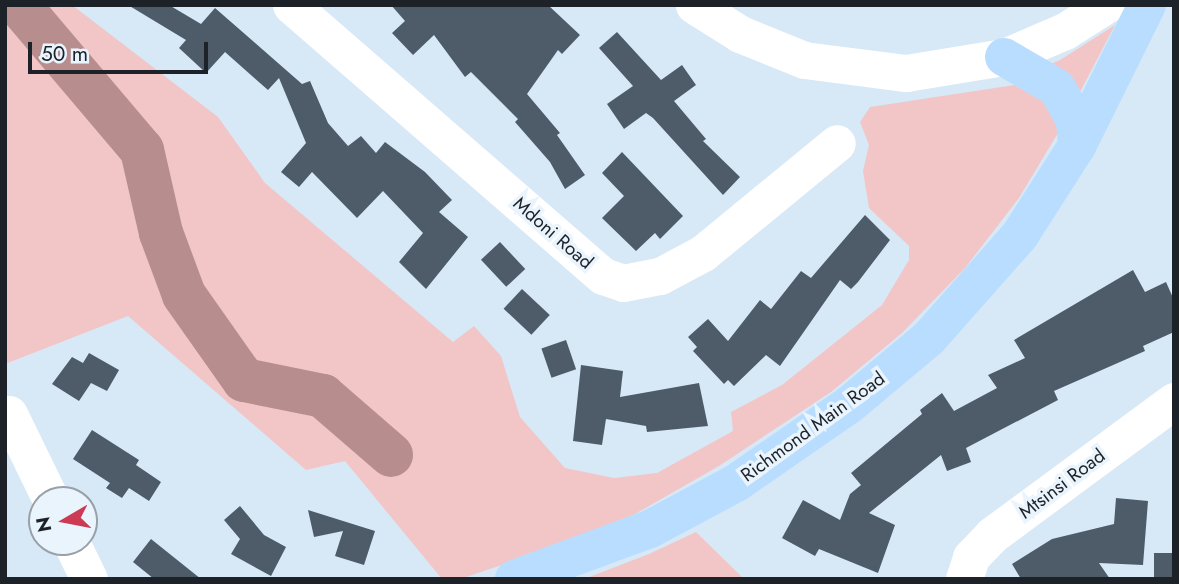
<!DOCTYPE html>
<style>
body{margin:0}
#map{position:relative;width:1179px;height:584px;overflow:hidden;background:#d7e8f7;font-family:Jost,sans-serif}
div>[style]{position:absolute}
.green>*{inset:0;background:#f2c6c7}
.river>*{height:44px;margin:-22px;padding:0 22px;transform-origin:22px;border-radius:22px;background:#b78d8e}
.building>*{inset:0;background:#4e5c69;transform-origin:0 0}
.minor>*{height:37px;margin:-18.5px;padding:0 18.5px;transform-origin:18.5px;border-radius:18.5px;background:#fff}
.major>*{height:38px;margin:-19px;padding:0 19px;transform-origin:19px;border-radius:19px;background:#b9ddfe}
span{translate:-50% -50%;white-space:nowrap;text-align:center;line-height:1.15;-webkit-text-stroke:7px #eaf4fd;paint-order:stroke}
.street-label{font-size:19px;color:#1c2228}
.frame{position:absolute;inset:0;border:7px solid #1c2228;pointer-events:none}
.north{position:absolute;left:28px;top:486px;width:70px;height:70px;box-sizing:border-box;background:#eaf4fd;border:2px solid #98a0a8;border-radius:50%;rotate:260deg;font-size:19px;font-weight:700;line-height:28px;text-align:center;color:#1c2228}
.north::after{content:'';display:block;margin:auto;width:24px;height:32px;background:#cb3b53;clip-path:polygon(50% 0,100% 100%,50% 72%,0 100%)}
.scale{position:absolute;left:28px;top:42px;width:180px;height:32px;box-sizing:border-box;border:4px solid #1c2228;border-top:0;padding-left:9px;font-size:21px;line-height:24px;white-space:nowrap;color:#1c2228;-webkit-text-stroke:5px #eaf4fd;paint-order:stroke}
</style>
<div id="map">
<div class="green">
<i style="clip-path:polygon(5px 5px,72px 5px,218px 117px,265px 183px,453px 342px,474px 326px,501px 356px,520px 417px,565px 468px,614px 478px,657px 473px,733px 431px,731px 412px,782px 385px,882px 305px,909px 260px,909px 246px,869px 208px,863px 171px,869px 145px,860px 122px,870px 107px,1028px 83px,1055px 116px,1058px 133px,1019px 198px,965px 268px,902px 333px,831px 392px,719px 466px,635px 514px,579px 539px,460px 579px,442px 579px,345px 461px,306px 470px,128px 316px,5px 364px)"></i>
<i style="clip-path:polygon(1115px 25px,1080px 92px,1048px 65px,1060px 60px)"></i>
<i style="clip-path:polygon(696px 532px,744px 579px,584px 579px,649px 554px)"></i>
</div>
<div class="river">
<i style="left:19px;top:5px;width:190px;rotate:49.7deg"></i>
<i style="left:142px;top:150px;width:85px;rotate:77.1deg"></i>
<i style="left:161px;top:233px;width:66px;rotate:69.6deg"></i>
<i style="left:184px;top:295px;width:104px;rotate:54.8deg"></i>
<i style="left:244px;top:380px;width:81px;rotate:11.4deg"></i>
<i style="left:323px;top:396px;width:90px;rotate:40.9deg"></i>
</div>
<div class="building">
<i style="clip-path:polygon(128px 5px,169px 5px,201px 24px,215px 8px,302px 84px,310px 81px,328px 123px,348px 146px,361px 136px,376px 153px,385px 142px,425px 172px,452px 200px,439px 212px,468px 237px,426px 289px,399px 262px,423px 233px,383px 191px,357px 218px,312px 172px,299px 187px,281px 172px,306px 143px,279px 78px,268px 90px,225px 52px,206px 73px,179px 48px,186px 40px)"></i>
<i style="clip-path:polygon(391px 5px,548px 5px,580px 35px,562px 54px,558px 50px,527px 94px,560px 133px,557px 135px,585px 175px,565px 189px,550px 162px,515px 122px,518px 119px,471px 72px,465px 77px,434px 35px,413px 55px,392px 33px,405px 21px)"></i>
<i style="clip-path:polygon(617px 32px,661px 80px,682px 65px,696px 85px,674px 101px,706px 139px,703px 141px,740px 177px,723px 195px,653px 118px,646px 113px,624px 129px,607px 104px,633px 86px,599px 48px)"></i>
<i style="clip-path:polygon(622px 152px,683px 216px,660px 239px,655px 233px,636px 251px,602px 218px,624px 196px,602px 173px)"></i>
<i style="clip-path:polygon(865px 215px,890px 240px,858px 282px,851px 289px,840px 280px,780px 366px,766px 355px,734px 386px,728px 380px,724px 384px,693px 351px,697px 347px,688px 337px,708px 319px,728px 341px,760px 300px,771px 309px,801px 271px,811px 278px)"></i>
<i style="left:500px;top:242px;width:37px;height:26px;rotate:47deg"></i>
<i style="clip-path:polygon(1133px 270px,1145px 292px,1166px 282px,1174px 300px,1174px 332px,1143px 346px,1145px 351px,1054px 391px,1058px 400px,966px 448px,971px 462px,947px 471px,941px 455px,869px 513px,895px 525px,878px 573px,819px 549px,815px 556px,782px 538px,803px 500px,840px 520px,850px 494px,861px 485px,851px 473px,922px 414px,920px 410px,942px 393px,954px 411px,997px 388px,988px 375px,1025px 358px,1014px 340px)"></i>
<i style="left:522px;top:289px;width:38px;height:27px;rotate:43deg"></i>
<i style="left:566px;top:340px;width:31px;height:26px;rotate:71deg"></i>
<i style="clip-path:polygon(89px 353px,119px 370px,107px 391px,91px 383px,79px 401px,52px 384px,72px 357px,83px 363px)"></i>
<i style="clip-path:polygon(581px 365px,623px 371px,620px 397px,699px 383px,708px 426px,647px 432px,646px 426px,606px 419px,602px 445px,573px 441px)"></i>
<i style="clip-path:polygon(92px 430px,139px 460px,136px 465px,161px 482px,149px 501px,129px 488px,122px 498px,106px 488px,110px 483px,73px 459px)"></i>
<i style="clip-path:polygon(1116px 498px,1148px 501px,1143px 565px,1099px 563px,1110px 579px,1021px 579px,1012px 564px,1052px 539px,1114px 524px)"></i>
<i style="clip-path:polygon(240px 506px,264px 535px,286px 547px,271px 576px,231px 554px,240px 539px,224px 520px)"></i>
<i style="clip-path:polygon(308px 510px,375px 531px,364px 565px,335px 556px,343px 531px,314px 537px)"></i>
<i style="clip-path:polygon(151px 539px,201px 579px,154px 579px,133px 562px)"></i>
<i style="left:1154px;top:553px;width:20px;height:26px"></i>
</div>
<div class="minor">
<i style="left:291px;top:5px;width:413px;rotate:41deg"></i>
<i style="left:603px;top:276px;width:21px;rotate:19deg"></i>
<i style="left:623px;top:283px;width:38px;rotate:-11deg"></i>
<i style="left:660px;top:276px;width:49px;rotate:-28.1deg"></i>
<i style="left:703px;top:253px;width:173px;rotate:-39.4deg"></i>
<i style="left:694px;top:5px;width:54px;rotate:32.2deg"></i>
<i style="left:740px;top:34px;width:69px;rotate:22.1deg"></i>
<i style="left:804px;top:60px;width:103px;rotate:7.3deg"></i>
<i style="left:906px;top:73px;width:99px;rotate:-9.3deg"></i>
<i style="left:1004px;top:57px;width:66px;rotate:-23.1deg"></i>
<i style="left:1065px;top:31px;width:49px;rotate:-32.4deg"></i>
<i style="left:9px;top:414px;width:96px;rotate:64deg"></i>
<i style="left:71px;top:542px;width:41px;rotate:64.1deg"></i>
<i style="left:964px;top:579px;width:23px;rotate:-72deg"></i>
<i style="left:971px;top:557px;width:30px;rotate:-46deg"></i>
<i style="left:992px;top:535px;width:226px;rotate:-36.4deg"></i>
</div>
<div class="major">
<i style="left:1004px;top:57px;width:61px;rotate:30.3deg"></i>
<i style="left:1057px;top:88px;width:38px;rotate:61deg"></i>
<i style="left:1075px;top:121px;width:25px;rotate:85deg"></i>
<i style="left:514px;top:579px;width:145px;rotate:-20.2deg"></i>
<i style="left:650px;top:529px;width:98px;rotate:-28.1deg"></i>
<i style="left:736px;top:483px;width:137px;rotate:-34.6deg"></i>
<i style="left:849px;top:405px;width:104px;rotate:-39.9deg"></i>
<i style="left:929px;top:338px;width:137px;rotate:-48.5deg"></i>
<i style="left:1020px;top:235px;width:106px;rotate:-57.4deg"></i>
<i style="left:1077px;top:146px;width:157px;rotate:-63.6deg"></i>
</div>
<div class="street-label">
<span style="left:553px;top:233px;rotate:41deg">Mdoni Road</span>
<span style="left:813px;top:427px;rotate:-36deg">Richmond Main Road</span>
<span style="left:1062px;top:484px;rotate:-37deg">Mtsinsi Road</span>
</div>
<div class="frame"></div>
<div class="north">N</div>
<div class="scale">50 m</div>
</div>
